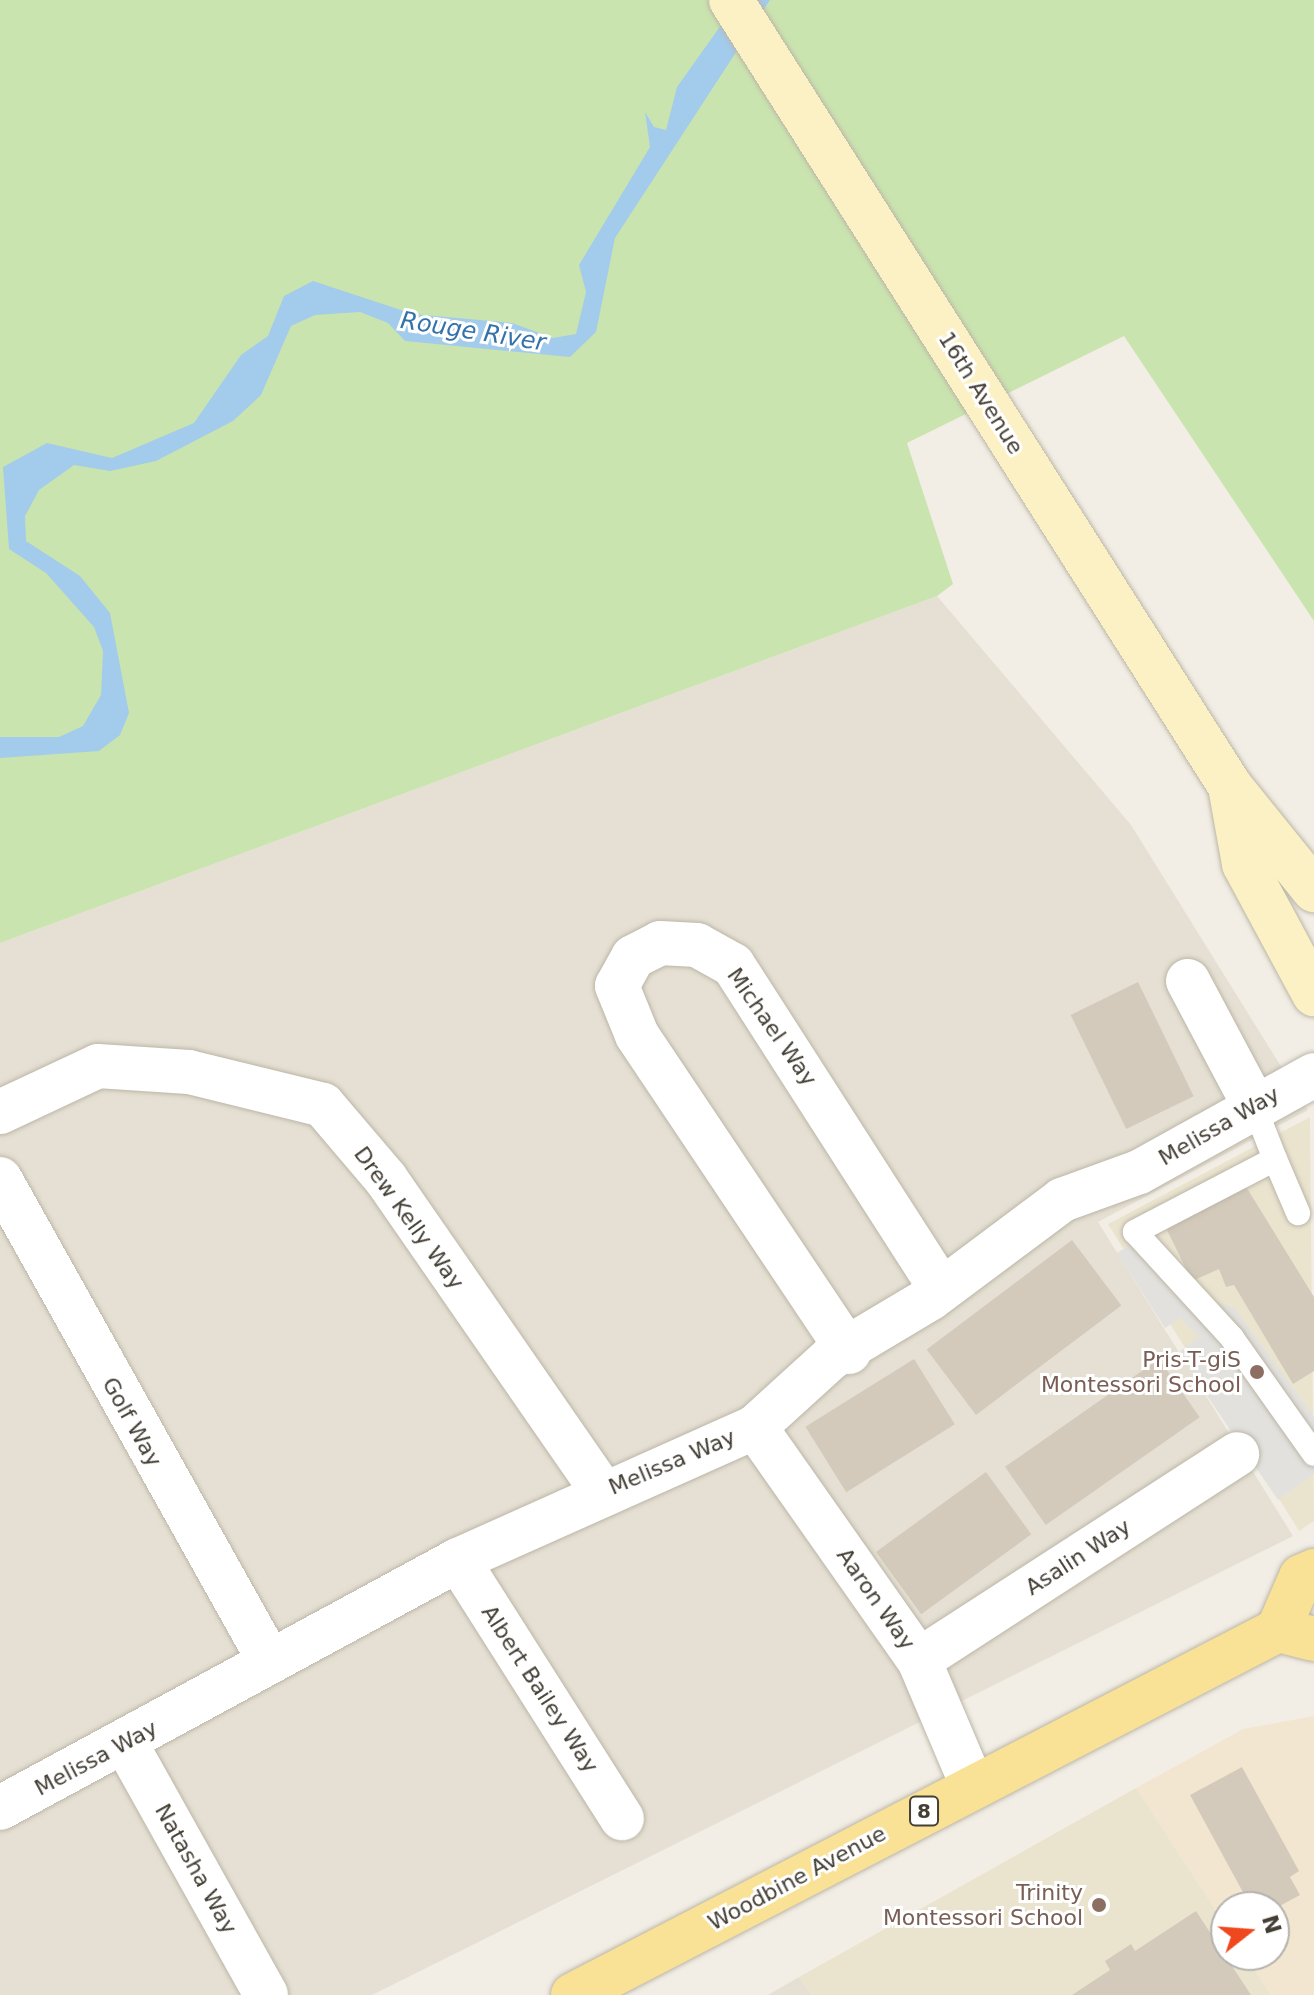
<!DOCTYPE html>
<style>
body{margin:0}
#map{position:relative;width:1314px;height:1995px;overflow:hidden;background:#f2eee5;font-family:"DejaVu Sans",sans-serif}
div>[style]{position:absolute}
.residential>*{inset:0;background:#e5e0d3}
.commercial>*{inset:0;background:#f3e6d0}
.education>*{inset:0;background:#eae4cf}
.green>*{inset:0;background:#cae4af}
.parking>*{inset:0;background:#e2e1dd}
.water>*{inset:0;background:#a3cbec}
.building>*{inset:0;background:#d3cabb;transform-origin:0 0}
.roads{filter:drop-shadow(0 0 2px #bcb6a8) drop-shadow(0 0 2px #bcb6a8)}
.lane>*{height:24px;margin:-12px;padding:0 12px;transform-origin:12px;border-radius:12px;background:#fff}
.street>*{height:44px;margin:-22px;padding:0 22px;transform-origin:22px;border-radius:22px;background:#fff}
.secondary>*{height:44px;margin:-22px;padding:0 22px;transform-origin:22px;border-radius:22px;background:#fcf1c5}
.primary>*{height:44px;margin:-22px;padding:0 22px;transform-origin:22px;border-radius:22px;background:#f9e296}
.dots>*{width:22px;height:22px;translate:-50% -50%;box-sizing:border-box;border:4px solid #fff;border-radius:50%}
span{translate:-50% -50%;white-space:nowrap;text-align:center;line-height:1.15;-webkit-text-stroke:6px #fff;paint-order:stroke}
.shield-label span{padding:2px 6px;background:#fff;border:2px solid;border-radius:6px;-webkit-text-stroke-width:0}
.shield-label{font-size:20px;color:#443f35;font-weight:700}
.street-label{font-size:22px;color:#443f35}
.education-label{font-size:22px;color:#785e54}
.right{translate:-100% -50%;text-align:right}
.water-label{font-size:24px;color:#3472aa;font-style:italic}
.north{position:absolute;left:1210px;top:1891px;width:80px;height:80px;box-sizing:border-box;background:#fff;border:2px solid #b4b2ae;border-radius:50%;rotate:73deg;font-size:22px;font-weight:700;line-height:32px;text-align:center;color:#443f35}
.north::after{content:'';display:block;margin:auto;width:28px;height:36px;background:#ef481e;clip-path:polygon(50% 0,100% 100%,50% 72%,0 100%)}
</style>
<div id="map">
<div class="residential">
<i style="clip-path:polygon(937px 596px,1131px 825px,1308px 1110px,1098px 1222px,1293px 1536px,372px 1995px,0 1995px,0 943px)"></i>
<i style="clip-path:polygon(799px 1977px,812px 1995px,768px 1995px)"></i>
</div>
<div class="commercial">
<i style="clip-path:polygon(1314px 1716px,1314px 1995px,1271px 1995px,1245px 1955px,1274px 1955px,1274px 1907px,1226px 1907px,1226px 1926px,1136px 1788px,1243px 1729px)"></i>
</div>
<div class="education">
<i style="clip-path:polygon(1310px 1117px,1314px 1521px,1299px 1531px,1108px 1224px)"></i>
<i style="clip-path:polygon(1136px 1788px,1226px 1926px,1226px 1955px,1245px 1955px,1271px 1995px,812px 1995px,799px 1977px)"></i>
</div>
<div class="green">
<i style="clip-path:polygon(0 0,1314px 0,1314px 621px,1124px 336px,907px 443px,953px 584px,937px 596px,0 943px)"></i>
</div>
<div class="parking">
<i style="clip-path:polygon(1155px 1230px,1178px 1267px,1215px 1303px,1234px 1307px,1314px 1417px,1314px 1474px,1278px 1500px,1178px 1353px,1199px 1337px,1180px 1318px,1165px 1328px,1117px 1253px)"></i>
</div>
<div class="water">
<i style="clip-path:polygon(739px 0,770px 0,615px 238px,596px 332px,570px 357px,405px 341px,388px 323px,360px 312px,315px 315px,291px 326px,261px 395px,233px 421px,156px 461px,110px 471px,74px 465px,39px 490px,25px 516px,26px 541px,80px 576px,110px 613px,129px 713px,120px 735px,99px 751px,0 758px,0 737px,59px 737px,83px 726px,101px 695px,103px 651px,94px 627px,46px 573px,9px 549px,3px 467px,47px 443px,112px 458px,194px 423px,241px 355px,268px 336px,284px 296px,313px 281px,413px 314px,512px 323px,553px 338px,576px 334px,586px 292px,579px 265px,650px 147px,645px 112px,654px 127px,666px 130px,677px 87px)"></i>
</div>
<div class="building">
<i style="left:1138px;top:982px;width:127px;height:75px;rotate:64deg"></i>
<i style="clip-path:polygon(1245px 1185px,1314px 1297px,1314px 1371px,1293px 1384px,1234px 1285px,1226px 1287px,1219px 1269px,1192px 1281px,1166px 1228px)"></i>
<i style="left:1072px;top:1240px;width:82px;height:182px;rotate:53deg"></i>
<i style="left:914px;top:1359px;width:77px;height:128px;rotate:58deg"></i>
<i style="left:1159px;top:1359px;width:71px;height:188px;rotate:55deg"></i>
<i style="left:986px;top:1472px;width:77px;height:136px;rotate:54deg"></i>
<i style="clip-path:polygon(1242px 1767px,1299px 1871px,1290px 1877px,1300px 1895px,1274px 1909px,1251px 1907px,1190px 1795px)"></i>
<i style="clip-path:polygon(1196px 1911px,1251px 1995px,1072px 1995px,1110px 1970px,1105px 1961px,1131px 1944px,1135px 1951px)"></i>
</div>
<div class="roads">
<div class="lane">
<i style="left:1253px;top:1103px;width:60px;rotate:68.6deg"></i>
<i style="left:1275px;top:1159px;width:158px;rotate:152.5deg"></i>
<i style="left:1135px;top:1232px;width:144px;rotate:47.5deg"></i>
<i style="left:1232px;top:1338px;width:142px;rotate:54.7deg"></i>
<i style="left:1275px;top:1159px;width:59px;rotate:66.9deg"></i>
</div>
<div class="street">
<i style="left:1188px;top:981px;width:138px;rotate:62deg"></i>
<i style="left:0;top:1112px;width:108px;rotate:-25.1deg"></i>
<i style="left:98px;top:1066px;width:91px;rotate:3.8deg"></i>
<i style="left:189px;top:1072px;width:138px;rotate:13.8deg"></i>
<i style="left:323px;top:1105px;width:97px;rotate:49.6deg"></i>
<i style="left:386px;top:1179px;width:379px;rotate:55.3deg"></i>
<i style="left:0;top:1179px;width:553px;rotate:60.79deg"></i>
<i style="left:849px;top:1352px;width:381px;rotate:-123.8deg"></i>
<i style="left:637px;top:1035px;width:53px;rotate:-112.2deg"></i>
<i style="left:617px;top:986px;width:33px;rotate:-61deg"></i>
<i style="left:633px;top:957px;width:30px;rotate:-27deg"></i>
<i style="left:660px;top:943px;width:37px;rotate:3deg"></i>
<i style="left:697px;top:945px;width:41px;rotate:29.1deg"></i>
<i style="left:733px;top:965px;width:385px;rotate:57.3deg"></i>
<i style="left:755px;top:1427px;width:285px;rotate:54.9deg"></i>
<i style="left:919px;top:1660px;width:136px;rotate:67deg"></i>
<i style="left:458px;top:1560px;width:306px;rotate:57.6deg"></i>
<i style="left:919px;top:1660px;width:379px;rotate:-32.9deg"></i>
<i style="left:126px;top:1744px;width:287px;rotate:60.8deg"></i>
<i style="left:0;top:1808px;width:521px;rotate:-28.43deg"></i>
<i style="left:458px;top:1560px;width:325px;rotate:-24.1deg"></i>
<i style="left:755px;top:1427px;width:104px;rotate:-42.3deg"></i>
<i style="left:832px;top:1357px;width:115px;rotate:-30.8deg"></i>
<i style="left:931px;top:1298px;width:164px;rotate:-36.8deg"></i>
<i style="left:1062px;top:1200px;width:82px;rotate:-20deg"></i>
<i style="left:1139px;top:1172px;width:200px;rotate:-29deg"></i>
</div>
<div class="secondary">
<i style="left:731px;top:0;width:931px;rotate:57.59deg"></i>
<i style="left:1230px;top:786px;width:134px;rotate:51.1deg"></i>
<i style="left:1230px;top:786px;width:79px;rotate:79.8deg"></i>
<i style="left:1244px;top:864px;width:148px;rotate:61.7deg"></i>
</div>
<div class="primary">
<i style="left:1278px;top:1630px;width:58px;rotate:-66.5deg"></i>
<i style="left:1301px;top:1577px;width:14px;rotate:-25deg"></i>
<i style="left:573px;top:1995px;width:794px;rotate:-27.37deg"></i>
<i style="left:1278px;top:1630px;width:37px;rotate:14deg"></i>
</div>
</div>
<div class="dots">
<i style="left:1257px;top:1372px;background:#8d6e63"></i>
<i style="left:1099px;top:1905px;background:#8d6e63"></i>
</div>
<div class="shield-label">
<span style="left:924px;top:1811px">8</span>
</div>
<div class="street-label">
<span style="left:981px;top:393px;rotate:58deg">16th Avenue</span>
<span style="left:772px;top:1027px;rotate:55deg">Michael Way</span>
<span style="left:1219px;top:1126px;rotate:-30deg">Melissa Way</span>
<span style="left:409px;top:1218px;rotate:54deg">Drew Kelly Way</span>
<span style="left:132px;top:1422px;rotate:61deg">Golf Way</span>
<span style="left:672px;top:1462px;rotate:-23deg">Melissa Way</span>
<span style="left:1078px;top:1557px;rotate:-33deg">Asalin Way</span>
<span style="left:876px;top:1599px;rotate:55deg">Aaron Way</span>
<span style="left:540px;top:1689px;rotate:57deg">Albert Bailey Way</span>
<span style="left:96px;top:1758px;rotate:-28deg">Melissa Way</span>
<span style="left:196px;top:1869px;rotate:61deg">Natasha Way</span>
<span style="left:797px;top:1878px;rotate:-28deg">Woodbine Avenue</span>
</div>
<div class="education-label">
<span class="right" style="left:1241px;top:1372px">Pris-T-giS<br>Montessori School</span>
<span class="right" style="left:1083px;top:1905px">Trinity<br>Montessori School</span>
</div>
<div class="water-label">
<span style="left:473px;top:332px;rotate:9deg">Rouge River</span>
</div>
<div class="north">N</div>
</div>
